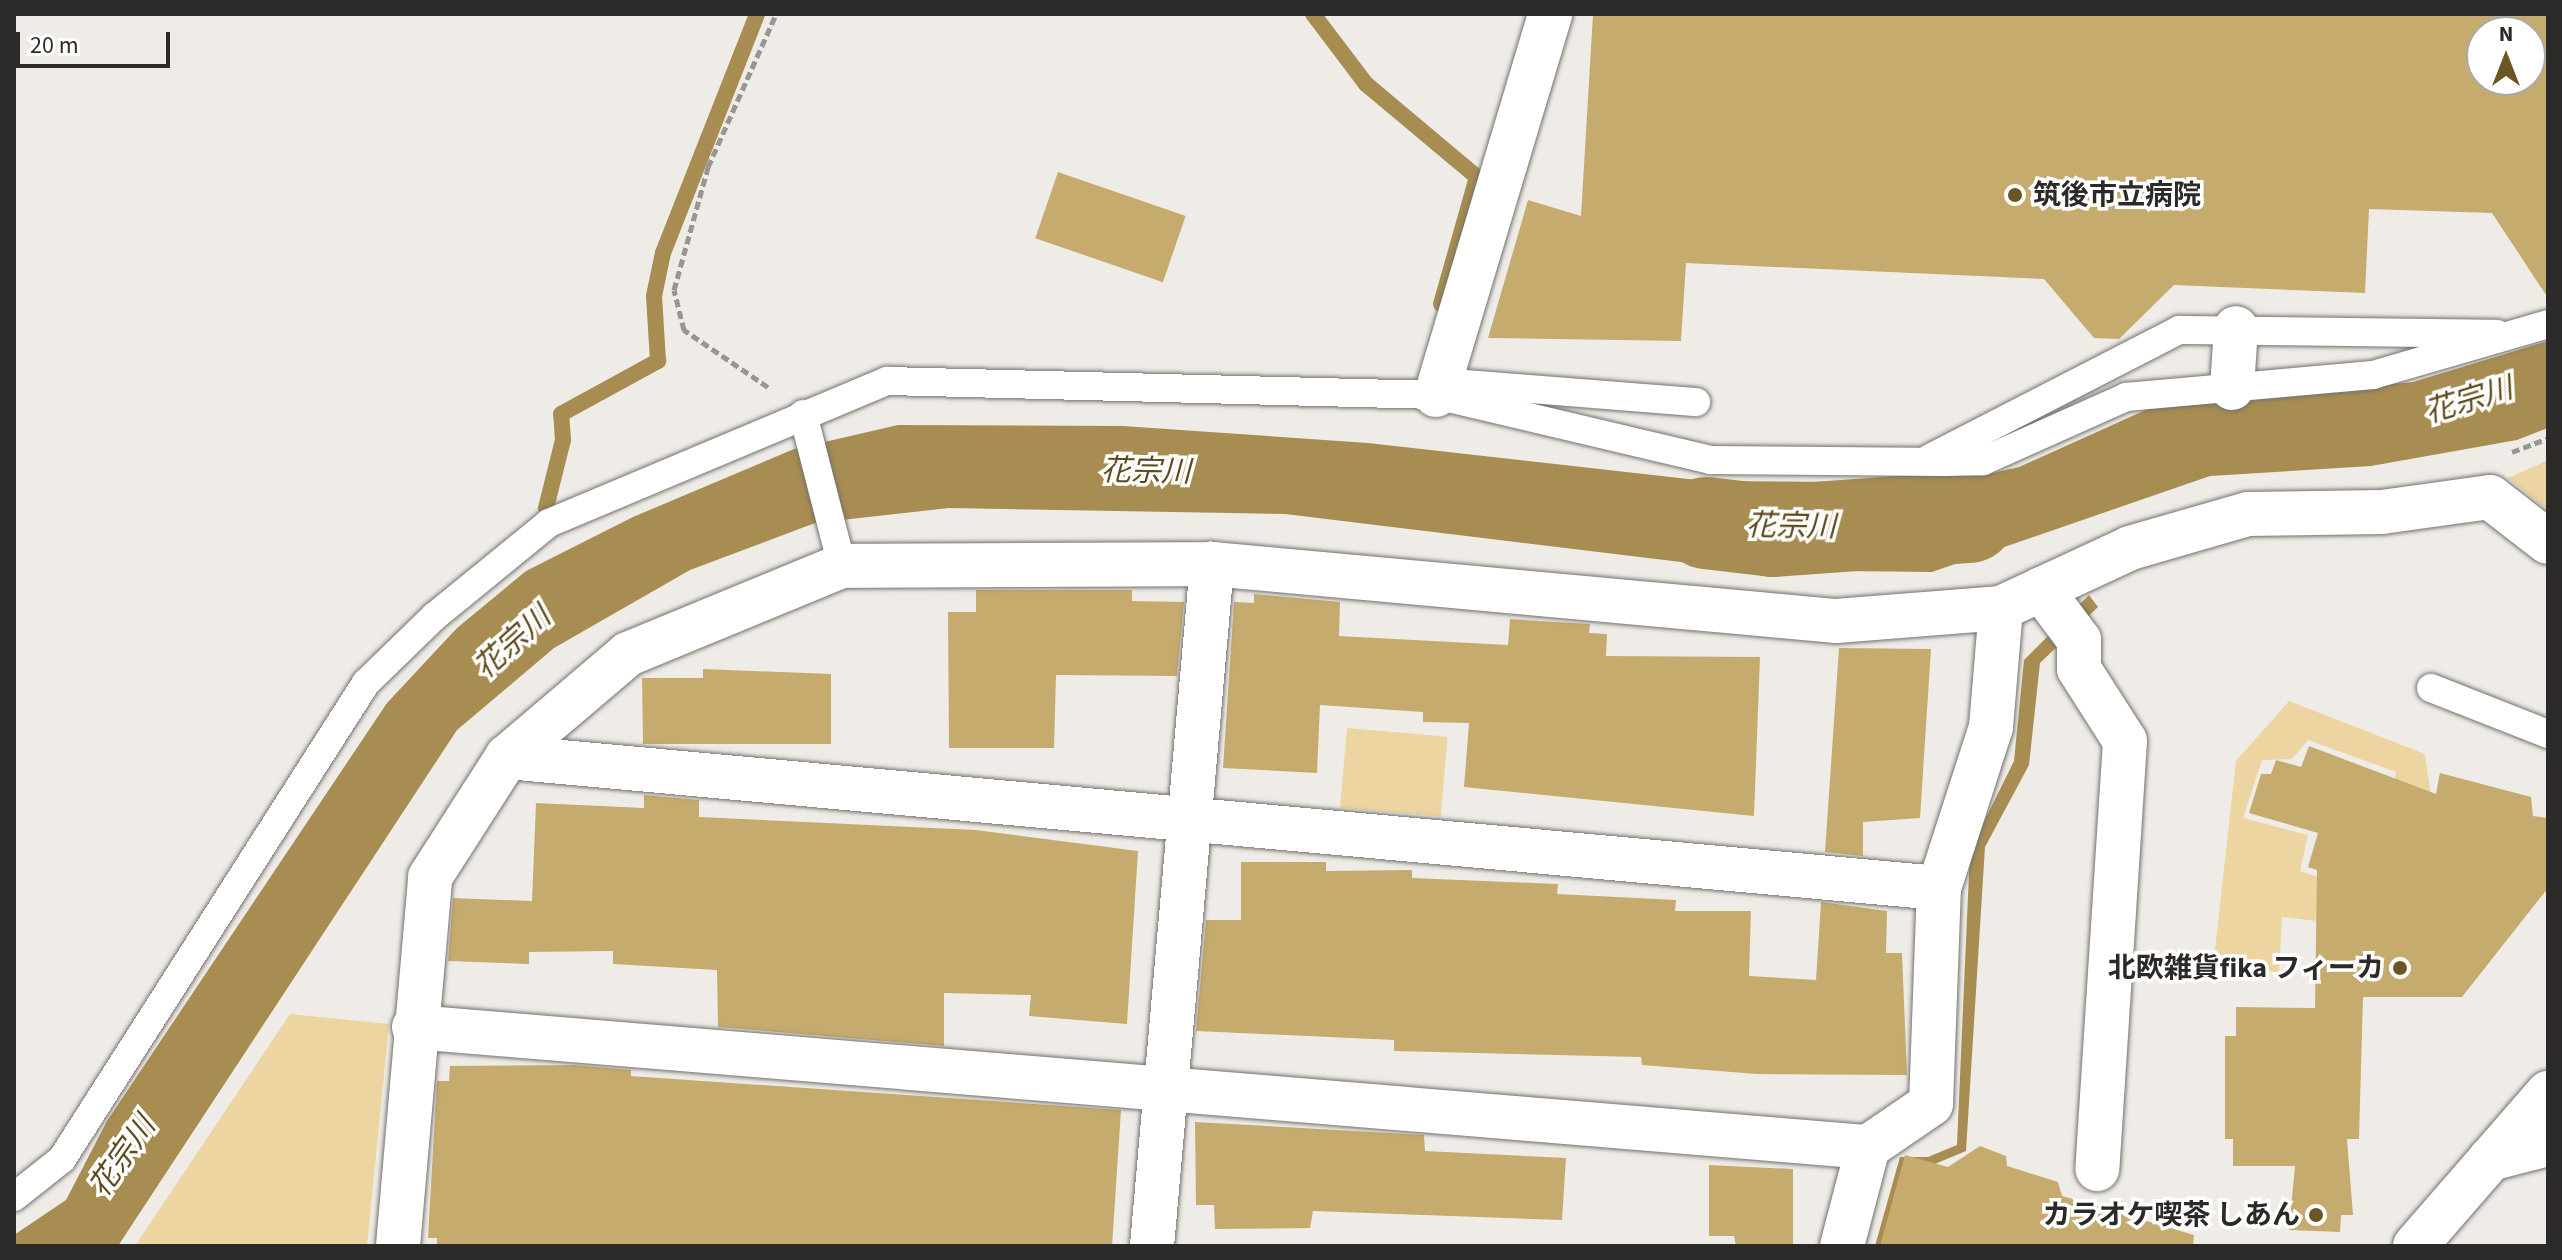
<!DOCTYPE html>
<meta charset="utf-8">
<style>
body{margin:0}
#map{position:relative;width:2562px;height:1260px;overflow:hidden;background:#efece7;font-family:"Source Sans 3","Noto Sans JP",sans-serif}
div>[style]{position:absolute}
.green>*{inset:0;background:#ecd5a1;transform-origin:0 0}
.water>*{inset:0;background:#a78d51}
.stream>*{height:16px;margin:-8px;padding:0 8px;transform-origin:8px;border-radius:8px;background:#a78d51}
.river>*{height:92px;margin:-46px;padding:0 46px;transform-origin:46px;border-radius:46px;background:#a78d51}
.building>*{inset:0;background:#c6ab6f;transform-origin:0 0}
.path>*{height:5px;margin-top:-2.5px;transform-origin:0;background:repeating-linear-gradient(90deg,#989592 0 8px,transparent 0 12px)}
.roads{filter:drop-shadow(0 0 2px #73716c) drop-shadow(0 0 2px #73716c)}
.service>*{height:28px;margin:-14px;padding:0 14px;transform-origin:14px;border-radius:14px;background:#fff}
.minor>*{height:44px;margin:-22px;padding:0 22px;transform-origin:22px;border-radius:22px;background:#fff}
.secondary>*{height:44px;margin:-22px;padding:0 22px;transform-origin:22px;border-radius:22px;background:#fff}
.dots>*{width:22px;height:22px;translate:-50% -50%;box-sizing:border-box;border:4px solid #fff;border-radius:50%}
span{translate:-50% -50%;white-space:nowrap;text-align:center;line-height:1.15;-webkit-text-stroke:7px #fff;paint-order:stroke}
.poi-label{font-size:28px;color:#2b2a28;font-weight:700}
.left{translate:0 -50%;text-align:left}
.right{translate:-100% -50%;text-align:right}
.water-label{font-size:30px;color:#5e4b1c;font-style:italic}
.frame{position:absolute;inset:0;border:16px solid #2b2a28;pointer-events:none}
.north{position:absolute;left:2466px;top:16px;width:80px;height:80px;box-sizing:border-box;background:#fff;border:2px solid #aaaaa9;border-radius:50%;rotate:0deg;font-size:22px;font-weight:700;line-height:32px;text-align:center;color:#2b2a28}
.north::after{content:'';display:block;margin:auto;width:28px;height:36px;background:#6a5625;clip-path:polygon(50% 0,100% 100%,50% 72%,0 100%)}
.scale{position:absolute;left:16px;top:32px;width:154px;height:36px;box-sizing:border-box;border:4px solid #2b2a28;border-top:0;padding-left:10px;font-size:24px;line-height:28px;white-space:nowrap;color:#2b2a28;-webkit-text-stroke:6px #fff;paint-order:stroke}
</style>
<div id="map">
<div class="green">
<i style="clip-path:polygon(2548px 460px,2548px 510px,2508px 478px)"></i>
<i style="clip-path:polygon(2289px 701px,2425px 754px,2432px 804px,2392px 792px,2396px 772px,2308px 740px,2292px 759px,2262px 760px,2243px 818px,2308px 835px,2300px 871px,2330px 881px,2318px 921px,2282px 917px,2279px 973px,2214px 959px,2236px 761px)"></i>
<i style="left:1347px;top:728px;width:101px;height:80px;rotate:5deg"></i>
<i style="clip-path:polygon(290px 1014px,389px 1024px,367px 1246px,135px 1246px)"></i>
</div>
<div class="water">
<i style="clip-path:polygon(2548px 341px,2548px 428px,2517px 440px,2371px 466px,2210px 476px,1932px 572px,1844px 571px,1842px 483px,1953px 482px,2019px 467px,2150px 408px,2413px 382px)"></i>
<i style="clip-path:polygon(898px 425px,1123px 426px,1368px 443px,1706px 481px,1831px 482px,1831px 571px,1747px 570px,1285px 514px,949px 508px,815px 523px,690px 570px,554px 648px,457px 730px,118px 1246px,14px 1246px,14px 1235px,66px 1200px,107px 1121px,387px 703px,457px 628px,526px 571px,633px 517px,794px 449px)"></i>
<i style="clip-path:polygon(2089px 595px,2098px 607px,2040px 663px,2029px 765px,1985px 847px,1966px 1151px,1930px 1166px,1888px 1246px,1875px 1246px,1900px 1157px,1928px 1157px,1957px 1145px,1970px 850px,2014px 761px,2024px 660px)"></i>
</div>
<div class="stream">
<i style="left:1313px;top:14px;width:88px;rotate:52.9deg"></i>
<i style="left:1366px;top:84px;width:145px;rotate:40deg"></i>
<i style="left:1477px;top:177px;width:132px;rotate:105.8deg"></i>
<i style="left:546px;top:508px;width:70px;rotate:-76deg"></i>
<i style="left:563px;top:440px;width:26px;rotate:-94deg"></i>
<i style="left:561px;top:414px;width:111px;rotate:-28.7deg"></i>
<i style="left:658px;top:361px;width:65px;rotate:-93.5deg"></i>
<i style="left:654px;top:296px;width:44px;rotate:-78.2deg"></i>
<i style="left:663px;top:253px;width:257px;rotate:-68.5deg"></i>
</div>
<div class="river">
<i style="left:1706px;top:523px;width:67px;rotate:6.8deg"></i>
<i style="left:1773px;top:531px;width:197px;rotate:-4.1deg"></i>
</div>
<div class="building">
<i style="clip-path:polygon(evenodd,1593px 14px,2548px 14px,2548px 298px,2492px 213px,2369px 209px,2365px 293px,2174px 285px,2119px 339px,2094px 338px,2044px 279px,1686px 263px,1681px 341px,1488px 338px,1528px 200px,1581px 216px,1593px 14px,2482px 32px,2530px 32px,2530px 80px,2482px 80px,2482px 32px)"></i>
<i style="left:1058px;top:172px;width:135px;height:70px;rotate:19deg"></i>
<i style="clip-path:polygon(976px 590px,1132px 590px,1132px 601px,1184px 602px,1177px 676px,1056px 675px,1054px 748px,949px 748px,948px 612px,976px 612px)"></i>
<i style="clip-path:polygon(1254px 594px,1340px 602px,1339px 636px,1508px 645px,1510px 619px,1590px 624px,1589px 633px,1607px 634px,1606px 656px,1760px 657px,1754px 816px,1464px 787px,1469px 723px,1423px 722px,1423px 712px,1320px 705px,1317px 773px,1223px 768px,1234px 602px,1254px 603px)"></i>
<i style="clip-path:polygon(1839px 648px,1931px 649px,1920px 818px,1863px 822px,1863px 856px,1825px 852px)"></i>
<i style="clip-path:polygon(703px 669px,831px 674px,831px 744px,643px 744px,642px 678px,703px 678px)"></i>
<i style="clip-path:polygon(2309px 746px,2436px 794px,2440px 773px,2531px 797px,2533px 816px,2548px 818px,2548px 888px,2462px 997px,2363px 997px,2359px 1139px,2347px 1139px,2353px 1215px,2341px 1215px,2340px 1232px,2289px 1230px,2295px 1166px,2233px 1166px,2233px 1139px,2225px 1139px,2225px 1036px,2236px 1036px,2236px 1007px,2315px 1008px,2317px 870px,2308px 867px,2318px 833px,2249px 813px,2261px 774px,2271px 774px,2276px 760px,2301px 767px)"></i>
<i style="clip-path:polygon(644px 795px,699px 800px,699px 817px,976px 830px,1138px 851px,1127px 1024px,1029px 1016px,1031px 995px,944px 993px,944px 1046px,718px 1027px,717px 970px,613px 964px,613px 951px,529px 952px,529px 964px,448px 961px,453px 898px,532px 901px,536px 803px,644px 808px)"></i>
<i style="clip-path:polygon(1241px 862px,1326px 862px,1326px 871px,1412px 870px,1412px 878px,1558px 884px,1557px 894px,1676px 900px,1675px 911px,1751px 911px,1749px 976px,1816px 980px,1821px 902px,1887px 911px,1886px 953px,1902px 953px,1907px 1075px,1757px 1074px,1642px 1065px,1641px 1057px,1394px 1051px,1394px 1040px,1196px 1031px,1206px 920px,1241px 920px)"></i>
<i style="clip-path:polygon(574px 1065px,631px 1070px,631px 1076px,1121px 1110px,1112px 1246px,437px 1246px,437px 1238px,428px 1238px,437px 1081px,449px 1081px,450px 1066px)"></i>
<i style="clip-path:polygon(1195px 1122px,1424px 1135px,1425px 1151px,1566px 1158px,1562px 1220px,1313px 1211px,1310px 1228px,1215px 1229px,1214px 1205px,1196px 1205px)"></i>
<i style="clip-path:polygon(1980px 1146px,2006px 1156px,2007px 1166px,2058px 1182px,2062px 1196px,2194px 1235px,2193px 1246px,1880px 1246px,1905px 1155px,1948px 1167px)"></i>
<i style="clip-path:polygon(1709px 1165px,1793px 1169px,1793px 1246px,1736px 1246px,1734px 1236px,1709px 1236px)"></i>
</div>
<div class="path">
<i style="left:768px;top:387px;width:102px;rotate:-145.8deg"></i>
<i style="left:684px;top:330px;width:41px;rotate:-104deg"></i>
<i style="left:674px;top:290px;width:128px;rotate:-74.5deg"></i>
<i style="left:708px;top:167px;width:167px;rotate:-66deg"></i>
<i style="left:2512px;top:452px;width:39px;rotate:-21deg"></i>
</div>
<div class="roads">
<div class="service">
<i style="left:1441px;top:382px;width:256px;rotate:4.5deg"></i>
<i style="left:803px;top:414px;width:157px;rotate:75.6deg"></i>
<i style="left:1930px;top:458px;width:280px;rotate:-27.2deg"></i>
<i style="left:2179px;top:330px;width:318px;rotate:0.7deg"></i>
<i style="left:2431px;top:688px;width:126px;rotate:21.5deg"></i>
<i style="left:14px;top:1197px;width:61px;rotate:-38.4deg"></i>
<i style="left:62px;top:1159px;width:565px;rotate:-57.44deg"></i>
<i style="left:366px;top:683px;width:96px;rotate:-44.2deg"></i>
<i style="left:435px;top:616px;width:147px;rotate:-39.2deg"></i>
<i style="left:549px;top:523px;width:367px;rotate:-22.8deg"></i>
<i style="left:887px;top:381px;width:549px;rotate:1.46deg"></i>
<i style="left:1436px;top:395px;width:282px;rotate:13.3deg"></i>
<i style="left:1710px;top:460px;width:234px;rotate:0.5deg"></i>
<i style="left:1944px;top:462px;width:39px;rotate:-1deg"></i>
<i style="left:1983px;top:461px;width:157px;rotate:-24.1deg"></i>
<i style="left:2126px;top:397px;width:248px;rotate:-5.1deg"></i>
<i style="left:2373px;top:375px;width:182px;rotate:-16.2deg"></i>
</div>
<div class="minor">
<i style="left:2232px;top:388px;width:60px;rotate:-86.2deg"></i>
<i style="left:1436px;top:395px;width:398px;rotate:-73.3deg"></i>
<i style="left:2041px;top:589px;width:64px;rotate:53.3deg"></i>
<i style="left:2079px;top:640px;width:29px;rotate:90deg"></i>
<i style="left:2079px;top:669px;width:85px;rotate:57.4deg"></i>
<i style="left:2125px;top:741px;width:429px;rotate:93.7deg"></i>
<i style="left:507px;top:757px;width:1438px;rotate:5.23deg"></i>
<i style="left:414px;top:1027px;width:1459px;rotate:4.72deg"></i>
<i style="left:1868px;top:1147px;width:76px;rotate:-34.3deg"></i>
<i style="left:1931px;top:1104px;width:216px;rotate:-87.9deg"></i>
<i style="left:1939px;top:888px;width:169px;rotate:-72.1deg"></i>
<i style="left:1991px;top:727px;width:119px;rotate:-85.2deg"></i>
<i style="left:2490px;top:1159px;width:60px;rotate:-14.5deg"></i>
<i style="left:398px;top:1246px;width:370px;rotate:-85deg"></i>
<i style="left:430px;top:877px;width:143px;rotate:-57.3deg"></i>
<i style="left:507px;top:757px;width:159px;rotate:-40.4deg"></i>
<i style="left:628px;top:654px;width:231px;rotate:-22.4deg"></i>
<i style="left:842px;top:566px;width:370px;rotate:-0.3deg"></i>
<i style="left:1212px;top:564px;width:627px;rotate:5.22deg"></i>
<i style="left:1836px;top:621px;width:166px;rotate:-4.5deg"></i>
<i style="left:2001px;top:608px;width:142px;rotate:-24.9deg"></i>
<i style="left:2130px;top:548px;width:123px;rotate:-16.1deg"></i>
<i style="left:2248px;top:514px;width:134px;rotate:-0.9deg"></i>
<i style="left:2382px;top:512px;width:109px;rotate:-7.9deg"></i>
<i style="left:2490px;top:497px;width:73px;rotate:37.8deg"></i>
<i style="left:1152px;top:1246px;width:685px;rotate:-84.97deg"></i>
<i style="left:1842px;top:1246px;width:102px;rotate:-75.3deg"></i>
</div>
<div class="secondary">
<i style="left:2415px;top:1246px;width:203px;rotate:-49deg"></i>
</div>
</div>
<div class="dots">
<i style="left:2015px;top:195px;background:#6a5625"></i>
<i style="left:2400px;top:968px;background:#6a5625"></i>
<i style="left:2316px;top:1215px;background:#6a5625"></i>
</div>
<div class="poi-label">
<span class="left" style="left:2033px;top:195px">筑後市立病院</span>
<span class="right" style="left:2384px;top:968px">北欧雑貨fika フィーカ</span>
<span class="right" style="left:2300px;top:1215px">カラオケ喫茶 しあん</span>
</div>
<div class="water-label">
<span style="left:2469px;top:401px;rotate:-17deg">花宗川</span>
<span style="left:1146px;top:472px;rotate:1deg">花宗川</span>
<span style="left:1791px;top:527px;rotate:1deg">花宗川</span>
<span style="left:513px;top:643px;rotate:-42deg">花宗川</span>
<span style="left:123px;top:1157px;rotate:-55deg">花宗川</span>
</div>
<div class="frame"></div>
<div class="north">N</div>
<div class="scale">20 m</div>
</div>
